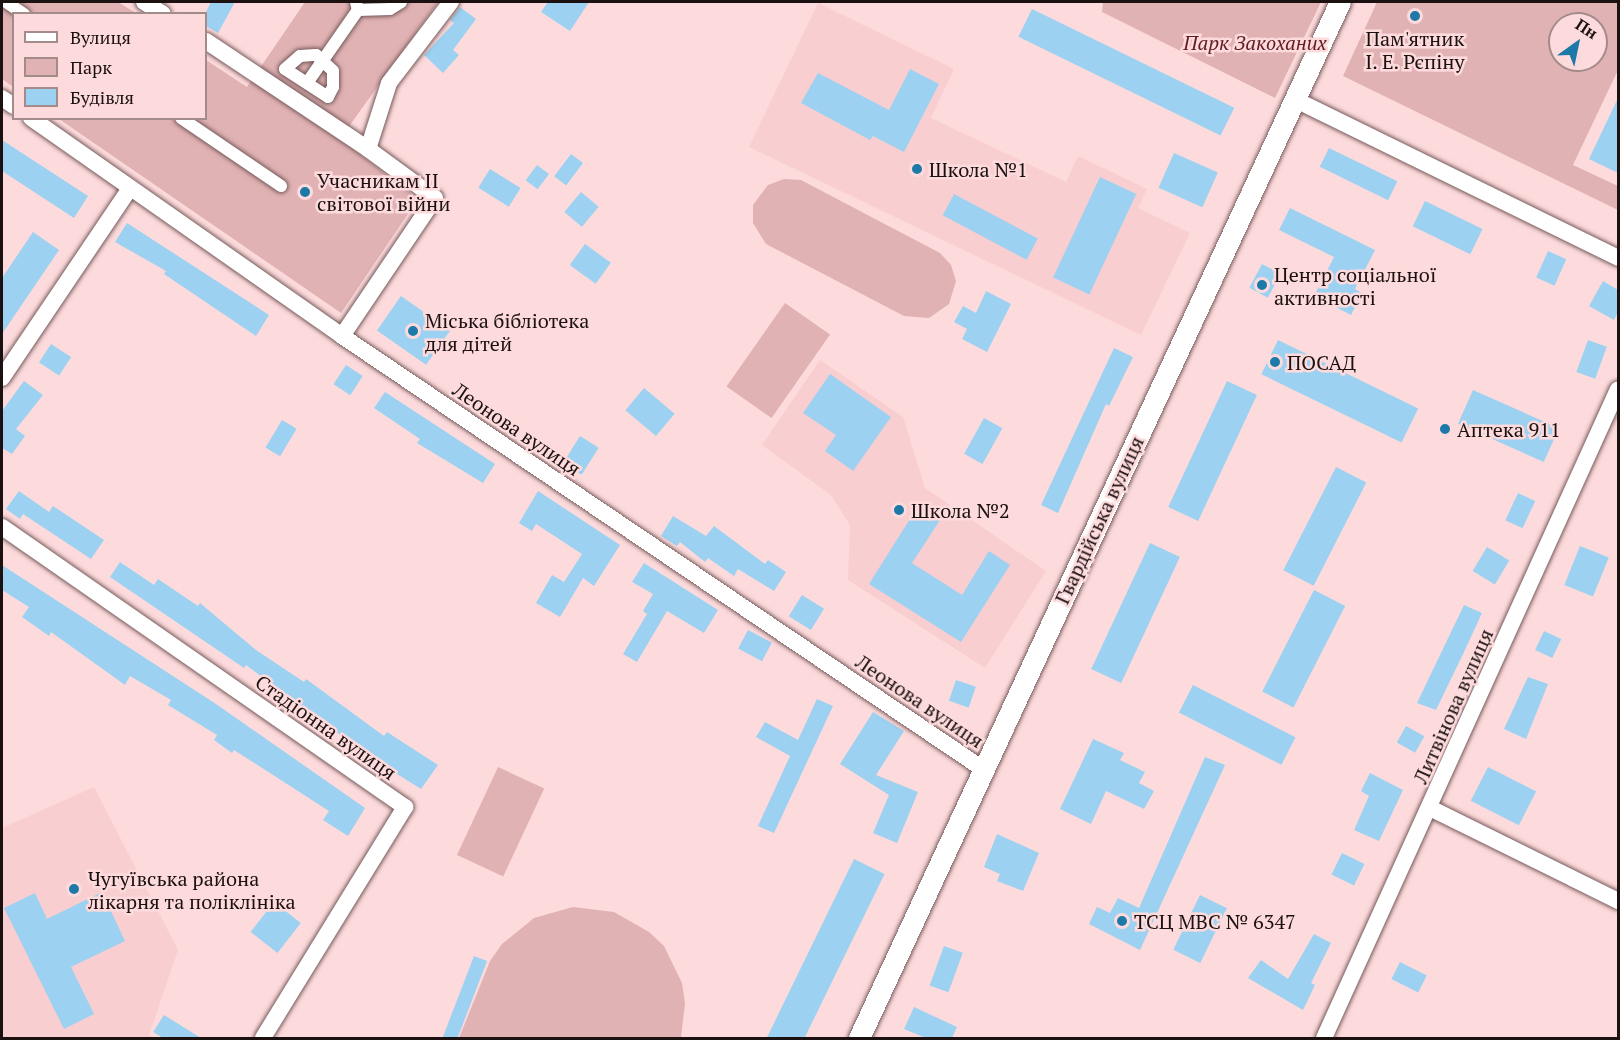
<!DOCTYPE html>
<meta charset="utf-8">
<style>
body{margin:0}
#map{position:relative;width:1620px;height:1040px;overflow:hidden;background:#fddbdc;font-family:"PT Serif",serif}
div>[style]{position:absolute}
.built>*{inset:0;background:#f8ced0}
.green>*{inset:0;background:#e1b2b4;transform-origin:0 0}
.building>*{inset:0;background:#9cd1f1;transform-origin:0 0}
.roads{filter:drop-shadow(0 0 2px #775a5b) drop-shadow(0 0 2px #775a5b)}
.pedestrian>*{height:12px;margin:-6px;padding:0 6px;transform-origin:6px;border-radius:6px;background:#fff}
.minor>*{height:16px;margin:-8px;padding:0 8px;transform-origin:8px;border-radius:8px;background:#fff}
.tertiary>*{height:21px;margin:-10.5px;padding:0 10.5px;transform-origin:10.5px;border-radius:10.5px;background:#fff}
.dots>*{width:16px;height:16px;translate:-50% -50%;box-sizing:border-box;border:3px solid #fddbdc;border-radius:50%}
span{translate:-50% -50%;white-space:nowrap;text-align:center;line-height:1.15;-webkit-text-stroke:5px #fddbdc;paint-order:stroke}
.poi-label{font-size:20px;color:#1c1111}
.left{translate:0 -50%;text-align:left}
.park-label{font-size:20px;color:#621c26;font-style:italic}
.street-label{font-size:20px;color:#1c1111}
.frame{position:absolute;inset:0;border:3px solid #1c1111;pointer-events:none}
.legend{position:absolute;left:12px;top:12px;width:195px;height:108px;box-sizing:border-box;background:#fddbdc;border:2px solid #a38a8b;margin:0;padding:8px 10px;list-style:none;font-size:18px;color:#1c1111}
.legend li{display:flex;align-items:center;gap:12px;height:30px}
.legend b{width:30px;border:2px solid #a38a8b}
.north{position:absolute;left:1548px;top:12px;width:60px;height:60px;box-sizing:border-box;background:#fddbdc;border:2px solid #a38a8b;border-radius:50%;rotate:33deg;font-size:16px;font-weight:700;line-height:24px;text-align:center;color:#1c1111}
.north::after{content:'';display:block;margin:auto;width:21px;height:27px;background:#1d7aa8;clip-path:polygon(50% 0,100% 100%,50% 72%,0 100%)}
</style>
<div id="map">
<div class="built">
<i style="clip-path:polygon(818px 3px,954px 69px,931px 118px,1066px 182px,1078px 156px,1147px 189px,1138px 208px,1190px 233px,1141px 335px,749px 147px)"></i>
<i style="clip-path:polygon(820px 360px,903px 417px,925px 488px,1046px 571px,985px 668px,848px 580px,850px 525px,831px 495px,762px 445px)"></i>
<i style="clip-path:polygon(94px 787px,178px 950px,149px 1035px,154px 1038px,2px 1038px,2px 828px)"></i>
</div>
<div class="green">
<i style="clip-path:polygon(2px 2px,118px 2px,136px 13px,14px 14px,13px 87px,2px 79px)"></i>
<i style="clip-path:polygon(305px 2px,438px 2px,340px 139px,418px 199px,341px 313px,59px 119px,206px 118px,206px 60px,247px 87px)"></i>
<i style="clip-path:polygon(1103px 2px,1321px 2px,1275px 98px,1102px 12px)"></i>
<i style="clip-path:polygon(evenodd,1377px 2px,1618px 2px,1618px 70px,1573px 165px,1618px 186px,1618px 210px,1343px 76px,1377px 2px,1560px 24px,1596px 24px,1596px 60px,1560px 60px,1560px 24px)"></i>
<i style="clip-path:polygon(784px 179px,801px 180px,940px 253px,951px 265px,956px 281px,949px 304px,929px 318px,904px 316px,766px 244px,753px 223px,753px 205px,768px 185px)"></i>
<i style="left:785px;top:303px;width:55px;height:102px;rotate:35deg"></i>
<i style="left:498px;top:767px;width:51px;height:97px;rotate:25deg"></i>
<i style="clip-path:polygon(573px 907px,614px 912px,649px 932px,664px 946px,682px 983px,685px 1003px,681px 1038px,459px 1038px,490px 961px,502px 944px,534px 918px)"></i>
</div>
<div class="building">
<i style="clip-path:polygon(211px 2px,235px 2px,218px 33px,206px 26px,206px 12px)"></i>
<i style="clip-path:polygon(548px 2px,589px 2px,570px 31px,541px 12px)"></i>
<i style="clip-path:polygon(460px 7px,476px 19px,453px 50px,459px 55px,443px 73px,424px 55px,454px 23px,450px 20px)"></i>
<i style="left:1032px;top:9px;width:225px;height:31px;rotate:26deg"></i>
<i style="clip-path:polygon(910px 69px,939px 84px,904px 152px,873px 136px,870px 140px,801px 103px,818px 73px,889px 110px)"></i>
<i style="clip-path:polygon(1618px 98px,1618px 173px,1589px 159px)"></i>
<i style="clip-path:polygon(2px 140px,88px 196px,74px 218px,2px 171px)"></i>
<i style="left:1329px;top:148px;width:76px;height:21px;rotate:26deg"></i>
<i style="left:1174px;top:153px;width:48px;height:38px;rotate:24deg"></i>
<i style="left:571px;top:154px;width:15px;height:28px;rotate:37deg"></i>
<i style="left:537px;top:165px;width:15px;height:19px;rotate:37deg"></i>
<i style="left:490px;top:169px;width:36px;height:22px;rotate:32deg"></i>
<i style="left:1100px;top:177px;width:40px;height:111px;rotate:25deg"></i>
<i style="left:581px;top:192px;width:23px;height:26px;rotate:40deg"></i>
<i style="left:954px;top:194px;width:95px;height:24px;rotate:28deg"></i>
<i style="left:1425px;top:201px;width:64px;height:28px;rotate:26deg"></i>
<i style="clip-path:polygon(1290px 208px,1375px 250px,1355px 289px,1362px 293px,1351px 315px,1314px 296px,1334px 257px,1279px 230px)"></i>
<i style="clip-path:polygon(127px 223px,269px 315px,256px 336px,164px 274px,166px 271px,115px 242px)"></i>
<i style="clip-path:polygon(33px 232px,59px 250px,2px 334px,2px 278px)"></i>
<i style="left:585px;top:244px;width:32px;height:26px;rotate:36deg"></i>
<i style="left:1548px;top:251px;width:20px;height:29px;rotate:24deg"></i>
<i style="left:1262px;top:264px;width:21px;height:27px;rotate:28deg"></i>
<i style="clip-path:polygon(1603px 281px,1618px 290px,1618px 312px,1614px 320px,1589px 306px)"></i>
<i style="clip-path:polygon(986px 291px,1011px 304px,987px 352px,962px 339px,967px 329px,954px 322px,963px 306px,976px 313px)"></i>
<i style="left:401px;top:296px;width:60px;height:42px;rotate:35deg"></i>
<i style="left:1278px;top:340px;width:156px;height:38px;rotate:26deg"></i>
<i style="left:1588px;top:340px;width:20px;height:34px;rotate:20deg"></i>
<i style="left:51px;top:344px;width:24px;height:22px;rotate:33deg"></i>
<i style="clip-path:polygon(1114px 348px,1133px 357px,1109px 406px,1106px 404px,1058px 513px,1041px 505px)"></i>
<i style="left:346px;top:365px;width:20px;height:23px;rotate:33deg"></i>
<i style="clip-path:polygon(830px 374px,891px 417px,853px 471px,825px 451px,836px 435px,803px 413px)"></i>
<i style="clip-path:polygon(24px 381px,43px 395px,16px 429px,25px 436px,12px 454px,2px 448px,2px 411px)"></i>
<i style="left:1227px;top:381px;width:33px;height:139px;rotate:25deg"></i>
<i style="left:644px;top:388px;width:40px;height:29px;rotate:40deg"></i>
<i style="left:1473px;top:390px;width:94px;height:37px;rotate:24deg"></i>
<i style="clip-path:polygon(385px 392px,495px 464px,483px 483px,417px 443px,420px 439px,374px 408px)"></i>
<i style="left:984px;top:418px;width:21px;height:41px;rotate:29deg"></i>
<i style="left:282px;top:420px;width:17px;height:32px;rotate:31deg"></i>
<i style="left:580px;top:436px;width:22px;height:32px;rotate:32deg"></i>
<i style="left:1336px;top:467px;width:34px;height:116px;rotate:27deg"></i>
<i style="clip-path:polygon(19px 491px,49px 512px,53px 506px,104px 540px,91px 559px,23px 514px,20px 519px,6px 509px)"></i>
<i style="clip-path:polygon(538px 491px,620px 545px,594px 586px,583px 578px,560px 617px,536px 603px,552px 575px,564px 582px,582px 554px,536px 524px,532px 531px,519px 523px)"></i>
<i style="left:1518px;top:493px;width:19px;height:30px;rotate:25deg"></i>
<i style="clip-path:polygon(920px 503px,942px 517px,912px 563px,962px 595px,989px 551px,1010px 565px,961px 642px,869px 584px)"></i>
<i style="clip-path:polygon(673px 516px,706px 536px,714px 526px,765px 564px,768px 560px,786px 572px,774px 591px,738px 569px,734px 576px,708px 558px,705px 562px,680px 542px,677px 546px,661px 536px)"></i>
<i style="left:1150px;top:543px;width:33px;height:139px;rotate:25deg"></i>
<i style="left:1580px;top:546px;width:31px;height:42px;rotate:22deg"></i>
<i style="left:1487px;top:547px;width:26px;height:28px;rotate:31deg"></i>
<i style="clip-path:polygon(120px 562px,154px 585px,158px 579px,198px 606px,200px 603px,256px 650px,304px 682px,306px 679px,384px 736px,387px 732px,438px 765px,421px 789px,370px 757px,246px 665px,244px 668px,110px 577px)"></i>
<i style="clip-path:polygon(644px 563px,718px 610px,704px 633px,667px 611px,637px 662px,623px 654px,647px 614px,643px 611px,653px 594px,632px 582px)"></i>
<i style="clip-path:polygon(2px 565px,216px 704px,365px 808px,348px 836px,323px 820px,329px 811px,234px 750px,232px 753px,214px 740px,217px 735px,168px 705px,171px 700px,130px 676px,125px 685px,51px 632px,49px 636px,22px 617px,29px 607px,2px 590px)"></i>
<i style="left:1314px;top:590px;width:35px;height:114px;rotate:27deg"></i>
<i style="left:802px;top:595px;width:26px;height:25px;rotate:32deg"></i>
<i style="clip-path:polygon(1464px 605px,1482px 613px,1464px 652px,1436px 710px,1417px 703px)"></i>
<i style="left:748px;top:630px;width:27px;height:21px;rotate:28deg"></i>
<i style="left:1544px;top:631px;width:19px;height:21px;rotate:25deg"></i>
<i style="clip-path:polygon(1528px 677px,1548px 684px,1526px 739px,1504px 729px)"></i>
<i style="left:956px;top:680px;width:21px;height:22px;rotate:19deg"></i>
<i style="left:1193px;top:685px;width:115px;height:31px;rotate:27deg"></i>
<i style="clip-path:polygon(817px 699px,833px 706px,774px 833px,758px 826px,790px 756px,756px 737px,765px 722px,798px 740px)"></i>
<i style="clip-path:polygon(873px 712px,904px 731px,876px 775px,918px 792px,897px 843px,873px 833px,889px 795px,840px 764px)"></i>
<i style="left:1406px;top:726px;width:21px;height:19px;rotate:29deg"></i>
<i style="clip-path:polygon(1093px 739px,1124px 753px,1120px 760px,1145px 772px,1139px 783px,1154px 791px,1144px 809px,1106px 791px,1091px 824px,1060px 809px)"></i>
<i style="clip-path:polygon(1205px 757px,1225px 765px,1140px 950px,1089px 924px,1097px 907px,1110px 913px,1118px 898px,1139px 908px)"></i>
<i style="left:1488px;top:767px;width:54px;height:38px;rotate:27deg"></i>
<i style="clip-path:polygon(1370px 773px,1403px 790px,1379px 841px,1354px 830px,1369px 796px,1361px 791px)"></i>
<i style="clip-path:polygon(997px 834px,1039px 853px,1023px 891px,997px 881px,1000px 874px,984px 867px)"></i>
<i style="left:1342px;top:853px;width:25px;height:24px;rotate:26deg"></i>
<i style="left:854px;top:859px;width:34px;height:198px;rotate:26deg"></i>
<i style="clip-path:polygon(102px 892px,125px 941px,71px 967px,94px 1014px,64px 1029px,4px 908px,35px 893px,47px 919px)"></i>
<i style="left:1200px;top:895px;width:30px;height:61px;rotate:26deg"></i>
<i style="left:274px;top:902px;width:34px;height:38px;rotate:38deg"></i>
<i style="clip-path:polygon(1314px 934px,1331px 943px,1311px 983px,1315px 985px,1303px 1010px,1248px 978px,1261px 960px,1288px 979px)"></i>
<i style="left:944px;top:946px;width:20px;height:42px;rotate:20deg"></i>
<i style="left:474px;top:956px;width:14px;height:89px;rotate:21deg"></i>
<i style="left:1400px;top:962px;width:30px;height:19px;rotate:27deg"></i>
<i style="clip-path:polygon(914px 1007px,957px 1027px,952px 1038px,926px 1038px,904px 1029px)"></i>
<i style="clip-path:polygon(164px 1015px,201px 1038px,163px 1038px,153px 1032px)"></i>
</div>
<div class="roads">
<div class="pedestrian">
<i style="left:6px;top:2px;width:22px;rotate:34deg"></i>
<i style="left:358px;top:10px;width:32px;rotate:-2deg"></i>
<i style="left:390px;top:9px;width:13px;rotate:-32deg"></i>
<i style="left:316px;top:55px;width:23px;rotate:43deg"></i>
<i style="left:333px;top:71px;width:16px;rotate:90deg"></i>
<i style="left:333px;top:87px;width:11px;rotate:117deg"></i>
<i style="left:328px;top:97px;width:51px;rotate:-146.9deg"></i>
<i style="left:285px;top:69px;width:20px;rotate:-41deg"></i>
<i style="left:300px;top:56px;width:16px;rotate:-4deg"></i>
<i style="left:307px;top:83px;width:89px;rotate:-55.1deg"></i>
<i style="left:358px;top:10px;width:8px;rotate:-104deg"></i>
<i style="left:181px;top:118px;width:121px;rotate:34.2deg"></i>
</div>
<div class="minor">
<i style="left:144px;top:2px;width:22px;rotate:32deg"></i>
<i style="left:206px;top:41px;width:195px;rotate:33.7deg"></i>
<i style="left:2px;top:98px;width:14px;rotate:34deg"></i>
<i style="left:1294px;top:99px;width:361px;rotate:26.1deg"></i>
<i style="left:31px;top:118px;width:380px;rotate:35deg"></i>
<i style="left:342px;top:336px;width:774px;rotate:34.04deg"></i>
<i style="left:342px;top:336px;width:166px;rotate:-56deg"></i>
<i style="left:435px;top:198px;width:83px;rotate:-143.8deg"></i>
<i style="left:368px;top:149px;width:69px;rotate:-72.3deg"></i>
<i style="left:389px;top:83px;width:102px;rotate:-52.6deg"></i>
<i style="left:2px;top:378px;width:229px;rotate:-56deg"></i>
<i style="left:2px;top:527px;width:491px;rotate:34.8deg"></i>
<i style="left:405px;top:807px;width:271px;rotate:121.6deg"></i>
<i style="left:1430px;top:808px;width:210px;rotate:26.3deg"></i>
<i style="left:1324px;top:1038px;width:712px;rotate:-65.63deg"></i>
</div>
<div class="tertiary">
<i style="left:859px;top:1038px;width:1142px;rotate:-65.1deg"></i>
</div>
</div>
<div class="dots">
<i style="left:1415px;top:16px;background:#1d7aa8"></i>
<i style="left:917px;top:169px;background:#1d7aa8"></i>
<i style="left:305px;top:192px;background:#1d7aa8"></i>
<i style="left:1262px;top:285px;background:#1d7aa8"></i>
<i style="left:413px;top:331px;background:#1d7aa8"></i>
<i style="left:1275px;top:362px;background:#1d7aa8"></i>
<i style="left:1445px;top:429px;background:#1d7aa8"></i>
<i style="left:899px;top:510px;background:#1d7aa8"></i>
<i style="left:74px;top:889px;background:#1d7aa8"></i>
<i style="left:1122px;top:921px;background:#1d7aa8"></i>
</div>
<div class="poi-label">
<span style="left:1415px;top:50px">Пам'ятник<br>І. Е. Рєпіну</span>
<span class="left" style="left:929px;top:169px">Школа №1</span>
<span class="left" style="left:317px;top:192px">Учасникам II<br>світової війни</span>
<span class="left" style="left:1274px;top:286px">Центр соціальної<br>активності</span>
<span class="left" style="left:425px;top:332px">Міська бібліотека<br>для дітей</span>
<span class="left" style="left:1287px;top:362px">ПОСАД</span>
<span class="left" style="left:1457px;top:429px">Аптека 911</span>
<span class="left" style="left:911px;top:510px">Школа №2</span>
<span class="left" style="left:88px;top:890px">Чугуївська района<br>лікарня та поліклініка</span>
<span class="left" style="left:1134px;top:921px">ТСЦ МВС № 6347</span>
</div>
<div class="park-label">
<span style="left:1255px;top:42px">Парк Закоханих</span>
</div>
<div class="street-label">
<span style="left:517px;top:429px;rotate:34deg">Леонова вулиця</span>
<span style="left:1099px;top:520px;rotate:-65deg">Гвардійська вулиця</span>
<span style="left:920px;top:701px;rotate:34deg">Леонова вулиця</span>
<span style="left:1453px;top:706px;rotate:-66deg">Литвінова вулиця</span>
<span style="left:326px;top:727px;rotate:35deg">Стадіонна вулиця</span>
</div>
<div class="frame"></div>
<ul class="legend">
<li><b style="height:8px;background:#fff"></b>Вулиця</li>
<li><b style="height:16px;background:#e1b2b4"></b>Парк</li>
<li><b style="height:16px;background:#9cd1f1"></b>Будівля</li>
</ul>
<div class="north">Пн</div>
</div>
